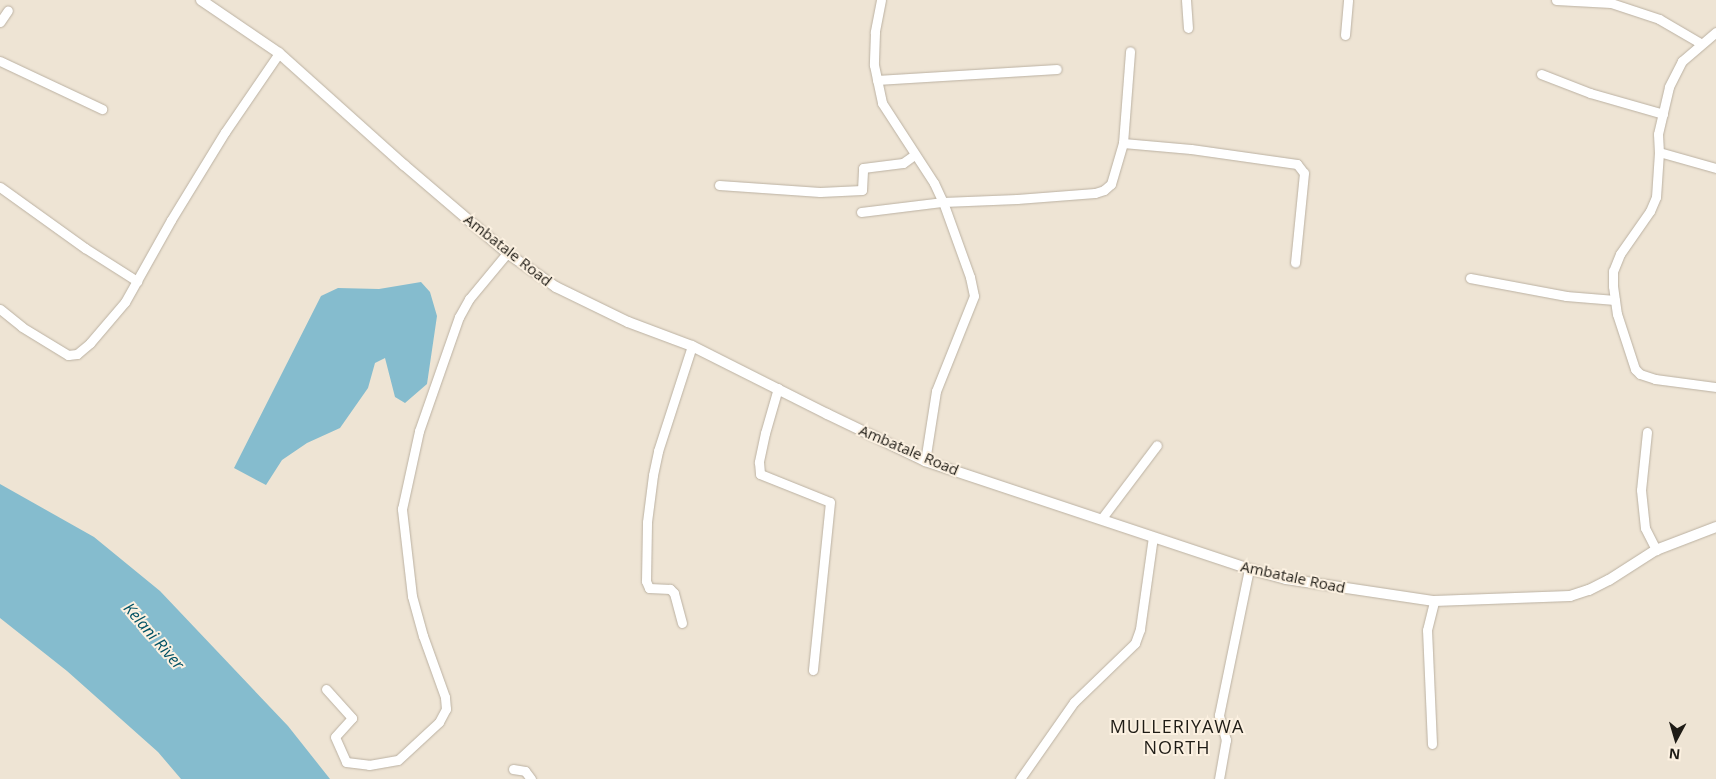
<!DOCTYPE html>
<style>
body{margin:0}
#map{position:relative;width:1716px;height:779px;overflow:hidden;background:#eee4d4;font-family:"Open Sans",sans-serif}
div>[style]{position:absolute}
.water>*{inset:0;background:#85bcce}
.roads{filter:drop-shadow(0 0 1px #bbb1a2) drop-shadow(0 0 1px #bbb1a2)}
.minor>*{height:9px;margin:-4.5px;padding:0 4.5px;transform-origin:4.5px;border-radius:4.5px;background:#fff}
.major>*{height:10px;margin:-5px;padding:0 5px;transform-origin:5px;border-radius:5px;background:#fff}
span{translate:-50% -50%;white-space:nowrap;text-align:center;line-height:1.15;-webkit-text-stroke:4px #fcf1e1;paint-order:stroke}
.street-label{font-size:15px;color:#1f1c16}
.water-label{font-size:16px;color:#005164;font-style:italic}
.quarter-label{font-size:18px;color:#1f1c16;letter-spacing:1px}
.north{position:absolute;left:1651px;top:714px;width:50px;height:50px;-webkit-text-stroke:4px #fcf1e1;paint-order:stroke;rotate:186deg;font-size:14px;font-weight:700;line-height:20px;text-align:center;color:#1f1c16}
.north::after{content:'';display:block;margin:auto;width:18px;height:22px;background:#1f1c16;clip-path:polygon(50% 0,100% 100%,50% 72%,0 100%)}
</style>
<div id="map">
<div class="water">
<i style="clip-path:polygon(421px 282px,430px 292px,437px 316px,427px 384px,405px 403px,395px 397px,385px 358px,375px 363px,368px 388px,340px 428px,307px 443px,282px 460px,266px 485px,234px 468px,321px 296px,338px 288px,379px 289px)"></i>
<i style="clip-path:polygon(0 484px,94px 537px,160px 591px,288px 726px,330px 779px,181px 779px,158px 752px,67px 671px,0 618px)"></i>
</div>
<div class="roads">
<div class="minor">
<i style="left:881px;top:0;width:33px;rotate:101deg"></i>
<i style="left:875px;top:32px;width:33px;rotate:92deg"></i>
<i style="left:874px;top:65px;width:39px;rotate:78deg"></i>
<i style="left:882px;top:103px;width:95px;rotate:57deg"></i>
<i style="left:934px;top:183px;width:21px;rotate:65deg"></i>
<i style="left:943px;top:202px;width:80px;rotate:70.2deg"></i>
<i style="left:970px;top:277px;width:19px;rotate:78deg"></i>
<i style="left:974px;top:296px;width:102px;rotate:111.8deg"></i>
<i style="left:936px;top:391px;width:71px;rotate:98.9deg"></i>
<i style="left:1186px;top:0;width:28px;rotate:86deg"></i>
<i style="left:1556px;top:0;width:55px;rotate:3.1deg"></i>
<i style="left:1611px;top:3px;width:51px;rotate:18.4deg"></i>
<i style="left:1659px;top:19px;width:48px;rotate:30.3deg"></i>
<i style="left:0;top:22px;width:14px;rotate:-56deg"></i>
<i style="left:1716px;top:32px;width:45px;rotate:139.5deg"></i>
<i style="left:1682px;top:61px;width:29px;rotate:117deg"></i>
<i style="left:1669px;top:87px;width:48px;rotate:103.2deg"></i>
<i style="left:1658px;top:134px;width:18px;rotate:87deg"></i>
<i style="left:1659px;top:152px;width:45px;rotate:93.8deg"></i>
<i style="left:1656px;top:197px;width:15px;rotate:113deg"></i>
<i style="left:1650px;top:211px;width:52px;rotate:124.9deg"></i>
<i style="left:1620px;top:254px;width:18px;rotate:112deg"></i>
<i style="left:1613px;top:271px;width:15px;rotate:90deg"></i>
<i style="left:1613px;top:286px;width:28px;rotate:82deg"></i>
<i style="left:1617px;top:314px;width:58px;rotate:71.9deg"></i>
<i style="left:1635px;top:369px;width:7px;rotate:45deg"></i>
<i style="left:1640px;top:374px;width:16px;rotate:18deg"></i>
<i style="left:1655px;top:379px;width:62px;rotate:7.5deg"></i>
<i style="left:1345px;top:35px;width:35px;rotate:-85deg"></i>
<i style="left:0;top:61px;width:113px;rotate:25.2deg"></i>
<i style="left:1541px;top:74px;width:53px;rotate:21.2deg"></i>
<i style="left:1590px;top:93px;width:76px;rotate:16deg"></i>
<i style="left:877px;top:80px;width:180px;rotate:-3.5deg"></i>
<i style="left:1123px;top:143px;width:68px;rotate:5deg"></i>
<i style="left:1191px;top:149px;width:107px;rotate:8.1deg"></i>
<i style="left:1297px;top:164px;width:11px;rotate:52deg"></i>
<i style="left:1304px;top:173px;width:90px;rotate:95.7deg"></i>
<i style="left:1659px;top:152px;width:59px;rotate:15.7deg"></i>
<i style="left:719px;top:185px;width:101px;rotate:4deg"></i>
<i style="left:820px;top:192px;width:42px;rotate:-2.7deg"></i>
<i style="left:862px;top:190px;width:22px;rotate:-87deg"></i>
<i style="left:863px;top:168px;width:40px;rotate:-7.1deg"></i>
<i style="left:903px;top:163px;width:14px;rotate:-36deg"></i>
<i style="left:0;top:187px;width:105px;rotate:35.7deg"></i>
<i style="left:85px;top:248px;width:62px;rotate:32.4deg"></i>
<i style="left:861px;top:212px;width:83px;rotate:-7deg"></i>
<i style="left:943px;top:202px;width:74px;rotate:-2.3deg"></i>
<i style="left:1017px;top:199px;width:78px;rotate:-4.4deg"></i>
<i style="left:1095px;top:193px;width:9px;rotate:-18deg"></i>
<i style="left:1104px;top:190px;width:9px;rotate:-41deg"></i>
<i style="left:1111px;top:184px;width:43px;rotate:-73.7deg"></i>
<i style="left:1123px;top:143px;width:92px;rotate:-85.6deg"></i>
<i style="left:1470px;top:278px;width:98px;rotate:10.6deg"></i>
<i style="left:1566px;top:296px;width:49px;rotate:4.7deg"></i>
<i style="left:0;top:309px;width:28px;rotate:39deg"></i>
<i style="left:22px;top:327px;width:54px;rotate:31.3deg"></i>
<i style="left:68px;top:355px;width:9px;rotate:-6deg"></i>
<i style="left:77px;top:354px;width:17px;rotate:-40deg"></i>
<i style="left:90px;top:343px;width:54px;rotate:-49.5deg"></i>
<i style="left:125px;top:302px;width:94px;rotate:-60.7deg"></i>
<i style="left:171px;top:220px;width:103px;rotate:-58.5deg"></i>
<i style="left:225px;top:132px;width:96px;rotate:-55.6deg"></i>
<i style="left:778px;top:388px;width:47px;rotate:106.1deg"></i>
<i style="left:765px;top:433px;width:30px;rotate:102deg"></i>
<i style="left:759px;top:462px;width:12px;rotate:85deg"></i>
<i style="left:760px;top:474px;width:75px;rotate:21.8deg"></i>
<i style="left:830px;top:502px;width:169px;rotate:95.8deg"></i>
<i style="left:1647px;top:432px;width:58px;rotate:95.9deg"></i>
<i style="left:1641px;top:490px;width:38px;rotate:84deg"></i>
<i style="left:1645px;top:528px;width:25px;rotate:63deg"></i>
<i style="left:1102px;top:518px;width:91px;rotate:-53deg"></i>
<i style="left:682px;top:623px;width:31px;rotate:-105deg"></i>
<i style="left:674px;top:593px;width:6px;rotate:-135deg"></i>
<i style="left:670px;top:589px;width:21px;rotate:-177deg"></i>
<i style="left:649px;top:588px;width:8px;rotate:-113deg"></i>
<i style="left:646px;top:581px;width:59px;rotate:-89deg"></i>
<i style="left:647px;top:522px;width:47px;rotate:-82.7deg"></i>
<i style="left:653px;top:475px;width:25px;rotate:-78deg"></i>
<i style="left:658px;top:451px;width:110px;rotate:-72.1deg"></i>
<i style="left:326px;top:689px;width:39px;rotate:48deg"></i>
<i style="left:352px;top:718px;width:25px;rotate:132deg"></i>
<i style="left:335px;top:737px;width:27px;rotate:66deg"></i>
<i style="left:346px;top:762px;width:23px;rotate:7deg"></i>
<i style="left:369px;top:765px;width:29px;rotate:-10deg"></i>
<i style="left:398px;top:760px;width:56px;rotate:-42.8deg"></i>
<i style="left:439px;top:722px;width:15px;rotate:-62deg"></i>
<i style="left:446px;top:709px;width:12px;rotate:-95deg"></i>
<i style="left:445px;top:697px;width:65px;rotate:-109.8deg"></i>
<i style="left:423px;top:636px;width:41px;rotate:-105.4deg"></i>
<i style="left:412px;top:596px;width:88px;rotate:-96.6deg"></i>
<i style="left:402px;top:509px;width:80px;rotate:-77.7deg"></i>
<i style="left:419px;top:431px;width:121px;rotate:-70.7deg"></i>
<i style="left:459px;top:317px;width:21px;rotate:-61deg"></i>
<i style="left:469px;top:299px;width:60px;rotate:-50.4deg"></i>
<i style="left:1432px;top:744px;width:114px;rotate:-92.5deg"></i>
<i style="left:1427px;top:630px;width:30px;rotate:-76deg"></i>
<i style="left:513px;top:769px;width:12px;rotate:9deg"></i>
<i style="left:525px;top:771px;width:10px;rotate:53deg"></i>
<i style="left:1020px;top:779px;width:94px;rotate:-55deg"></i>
<i style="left:1074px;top:702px;width:85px;rotate:-44deg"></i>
<i style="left:1135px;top:643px;width:15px;rotate:-70deg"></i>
<i style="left:1140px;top:629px;width:93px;rotate:-82deg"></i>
<i style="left:1219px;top:779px;width:40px;rotate:-80deg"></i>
<i style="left:1226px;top:740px;width:26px;rotate:-106deg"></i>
<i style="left:1219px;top:715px;width:149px;rotate:-78.4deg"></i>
</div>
<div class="major">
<i style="left:201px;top:0;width:94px;rotate:34.2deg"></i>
<i style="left:279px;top:53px;width:168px;rotate:41.9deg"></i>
<i style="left:404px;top:165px;width:135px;rotate:40.5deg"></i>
<i style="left:507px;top:253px;width:60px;rotate:34.8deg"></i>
<i style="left:556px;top:287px;width:80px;rotate:25.9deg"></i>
<i style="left:628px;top:322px;width:68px;rotate:20.6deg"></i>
<i style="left:692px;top:346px;width:151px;rotate:26.7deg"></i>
<i style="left:827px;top:414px;width:109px;rotate:25.6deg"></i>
<i style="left:925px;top:461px;width:342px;rotate:18.4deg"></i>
<i style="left:1249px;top:569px;width:38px;rotate:15deg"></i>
<i style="left:1286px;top:579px;width:150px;rotate:8.5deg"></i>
<i style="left:1434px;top:601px;width:136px;rotate:-2.1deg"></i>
<i style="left:1570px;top:596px;width:20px;rotate:-18deg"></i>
<i style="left:1589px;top:590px;width:22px;rotate:-27deg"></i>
<i style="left:1609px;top:580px;width:56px;rotate:-32.6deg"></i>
<i style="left:1656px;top:550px;width:64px;rotate:-21deg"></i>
</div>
</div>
<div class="street-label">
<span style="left:508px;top:250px;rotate:38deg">Ambatale Road</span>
<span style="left:909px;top:450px;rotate:23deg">Ambatale Road</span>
<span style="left:1293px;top:577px;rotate:12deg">Ambatale Road</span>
</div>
<div class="water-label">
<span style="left:154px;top:636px;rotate:49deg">Kelani River</span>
</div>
<div class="quarter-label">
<span style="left:1177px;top:737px">MULLERIYAWA<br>NORTH</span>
</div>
<div class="north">N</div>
</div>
